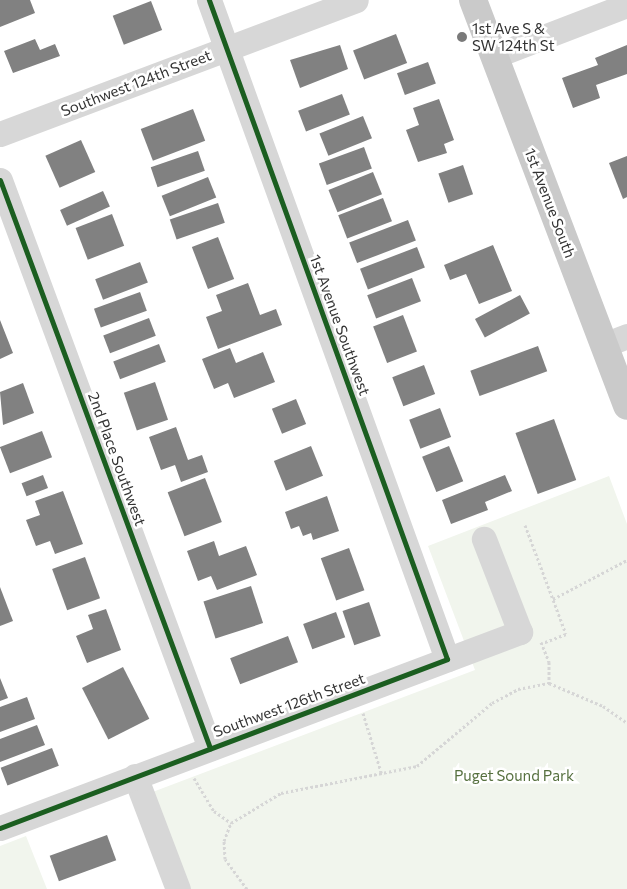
<!DOCTYPE html>
<style>
body{margin:0}
#map{position:relative;width:627px;height:889px;overflow:hidden;background:#fff;font-family:Commissioner,sans-serif}
div>[style]{position:absolute}
.green>*{inset:0;background:#f1f5ed}
.building>*{inset:0;background:#818181;transform-origin:0 0}
.path>*{height:3px;margin-top:-1.5px;transform-origin:0;background:repeating-linear-gradient(90deg,#d6d6d6 0 2.5px,transparent 0 5px)}
.minor>*{height:25px;margin:-12.5px;padding:0 12.5px;transform-origin:12.5px;border-radius:12.5px;background:#d7d7d7}
.major>*{height:28px;margin:-14px;padding:0 14px;transform-origin:14px;border-radius:14px;background:#cacaca}
.cycleway>*{height:5px;margin:-2.5px;padding:0 2.5px;transform-origin:2.5px;border-radius:2.5px;background:#1b5e20}
.dots>*{width:14px;height:14px;translate:-50% -50%;box-sizing:border-box;border:2px solid #fff;border-radius:50%}
span{translate:-50% -50%;white-space:nowrap;text-align:center;line-height:1.15;-webkit-text-stroke:5px #fff;paint-order:stroke}
.poi-label{font-size:15px;color:#333}
.left{translate:0 -50%;text-align:left}
.street-label{font-size:15px;color:#333}
.park-label{font-size:15px;color:#56703f}
</style>
<div id="map">
<div class="green">
<i style="clip-path:polygon(609px 476px,627px 524px,627px 889px,185px 889px,150px 793px,475px 670px,428px 546px)"></i>
<i style="clip-path:polygon(26px 836px,47px 889px,0 889px,0 846px)"></i>
</div>
<div class="building">
<i style="clip-path:polygon(0 0,30px 0,35px 13px,0 27px)"></i>
<i style="left:151px;top:1px;width:31px;height:41px;rotate:69deg"></i>
<i style="left:396px;top:34px;width:31px;height:46px;rotate:69deg"></i>
<i style="clip-path:polygon(35px 39px,40px 50px,55px 44px,60px 56px,13px 73px,4px 51px)"></i>
<i style="clip-path:polygon(340px 45px,348px 69px,300px 88px,290px 60px)"></i>
<i style="clip-path:polygon(627px 45px,627px 74px,596px 85px,600px 98px,573px 108px,562px 78px,598px 65px,595px 58px)"></i>
<i style="left:428px;top:62px;width:23px;height:33px;rotate:70deg"></i>
<i style="left:342px;top:94px;width:22px;height:47px;rotate:69deg"></i>
<i style="clip-path:polygon(439px 99px,454px 140px,444px 144px,447px 153px,418px 162px,406px 130px,419px 125px,413px 108px)"></i>
<i style="left:193px;top:109px;width:34px;height:56px;rotate:69deg"></i>
<i style="left:363px;top:116px;width:24px;height:47px;rotate:68deg"></i>
<i style="left:81px;top:140px;width:35px;height:39px;rotate:66deg"></i>
<i style="left:364px;top:147px;width:23px;height:48px;rotate:70deg"></i>
<i style="left:198px;top:151px;width:21px;height:50px;rotate:71deg"></i>
<i style="clip-path:polygon(627px 156px,627px 197px,623px 199px,609px 163px)"></i>
<i style="left:463px;top:165px;width:31px;height:26px;rotate:71deg"></i>
<i style="left:373px;top:172px;width:24px;height:48px;rotate:68deg"></i>
<i style="left:208px;top:177px;width:22px;height:50px;rotate:68deg"></i>
<i style="left:103px;top:191px;width:17px;height:47px;rotate:66deg"></i>
<i style="left:383px;top:198px;width:25px;height:48px;rotate:69deg"></i>
<i style="left:218px;top:203px;width:21px;height:51px;rotate:71deg"></i>
<i style="left:112px;top:214px;width:34px;height:39px;rotate:69deg"></i>
<i style="left:408px;top:220px;width:22px;height:63px;rotate:69deg"></i>
<i style="left:218px;top:237px;width:45px;height:28px;rotate:69deg"></i>
<i style="clip-path:polygon(493px 245px,512px 291px,479px 304px,466px 274px,450px 280px,444px 265px)"></i>
<i style="left:417px;top:247px;width:22px;height:61px;rotate:69deg"></i>
<i style="left:140px;top:262px;width:22px;height:48px;rotate:69deg"></i>
<i style="left:412px;top:278px;width:25px;height:48px;rotate:69deg"></i>
<i style="clip-path:polygon(248px 283px,260px 315px,276px 309px,282px 325px,218px 349px,206px 317px,222px 311px,216px 295px)"></i>
<i style="left:140px;top:292px;width:20px;height:49px;rotate:70deg"></i>
<i style="left:520px;top:295px;width:21px;height:51px;rotate:62deg"></i>
<i style="left:403px;top:315px;width:39px;height:32px;rotate:69deg"></i>
<i style="left:149px;top:318px;width:19px;height:49px;rotate:69deg"></i>
<i style="clip-path:polygon(0 320px,13px 353px,0 359px)"></i>
<i style="left:159px;top:344px;width:19px;height:49px;rotate:69deg"></i>
<i style="left:538px;top:346px;width:27px;height:72px;rotate:70deg"></i>
<i style="clip-path:polygon(230px 348px,236px 363px,263px 352px,275px 382px,234px 398px,228px 383px,214px 389px,202px 359px)"></i>
<i style="left:424px;top:365px;width:31px;height:34px;rotate:69deg"></i>
<i style="left:155px;top:382px;width:40px;height:33px;rotate:71deg"></i>
<i style="clip-path:polygon(23px 383px,34px 413px,3px 425px,0 392px)"></i>
<i style="left:296px;top:399px;width:27px;height:26px;rotate:68deg"></i>
<i style="left:440px;top:408px;width:31px;height:33px;rotate:69deg"></i>
<i style="left:554px;top:419px;width:65px;height:41px;rotate:70deg"></i>
<i style="clip-path:polygon(176px 427px,188px 460px,202px 455px,208px 472px,181px 482px,175px 465px,161px 470px,149px 437px)"></i>
<i style="left:42px;top:431px;width:28px;height:45px;rotate:69deg"></i>
<i style="left:311px;top:446px;width:32px;height:40px;rotate:68deg"></i>
<i style="left:449px;top:446px;width:38px;height:29px;rotate:68deg"></i>
<i style="left:43px;top:475px;width:14px;height:23px;rotate:69deg"></i>
<i style="clip-path:polygon(505px 475px,512px 491px,485px 502px,488px 510px,451px 524px,442px 500px)"></i>
<i style="left:205px;top:478px;width:47px;height:40px;rotate:69deg"></i>
<i style="clip-path:polygon(63px 491px,83px 544px,55px 554px,50px 541px,36px 546px,26px 520px,40px 515px,35px 501px)"></i>
<i style="clip-path:polygon(327px 496px,339px 531px,313px 540px,311px 533px,303px 536px,299px 526px,291px 529px,285px 512px)"></i>
<i style="clip-path:polygon(214px 541px,219px 556px,246px 546px,257px 575px,217px 590px,211px 576px,198px 581px,187px 551px)"></i>
<i style="left:349px;top:548px;width:45px;height:30px;rotate:70deg"></i>
<i style="left:85px;top:557px;width:44px;height:35px;rotate:70deg"></i>
<i style="left:251px;top:586px;width:39px;height:50px;rotate:72deg"></i>
<i style="clip-path:polygon(0 587px,13px 621px,0 626px)"></i>
<i style="left:369px;top:602px;width:36px;height:28px;rotate:71deg"></i>
<i style="clip-path:polygon(106px 609px,121px 650px,87px 663px,76px 636px,93px 629px,88px 615px)"></i>
<i style="left:336px;top:612px;width:27px;height:35px;rotate:70deg"></i>
<i style="left:288px;top:636px;width:28px;height:62px;rotate:69deg"></i>
<i style="left:123px;top:667px;width:58px;height:46px;rotate:63deg"></i>
<i style="clip-path:polygon(0 678px,8px 698px,0 701px)"></i>
<i style="clip-path:polygon(27px 697px,35px 719px,0 732px,0 707px)"></i>
<i style="clip-path:polygon(37px 725px,45px 745px,0 762px,0 739px)"></i>
<i style="left:52px;top:748px;width:19px;height:55px;rotate:69deg"></i>
<i style="left:107px;top:835px;width:27px;height:61px;rotate:70deg"></i>
</div>
<div class="path">
<i style="left:525px;top:525px;width:116px;rotate:69.4deg"></i>
<i style="left:566px;top:634px;width:26px;rotate:159deg"></i>
<i style="left:553px;top:599px;width:84px;rotate:-27.8deg"></i>
<i style="left:541px;top:642px;width:22px;rotate:68deg"></i>
<i style="left:549px;top:662px;width:21px;rotate:90deg"></i>
<i style="left:363px;top:713px;width:65px;rotate:73deg"></i>
<i style="left:194px;top:778px;width:39px;rotate:59deg"></i>
<i style="left:214px;top:811px;width:21px;rotate:35deg"></i>
<i style="left:247px;top:889px;width:37px;rotate:-126deg"></i>
<i style="left:225px;top:859px;width:18px;rotate:-93deg"></i>
<i style="left:224px;top:841px;width:19px;rotate:-69deg"></i>
<i style="left:231px;top:823px;width:58px;rotate:-31deg"></i>
<i style="left:281px;top:793px;width:139px;rotate:-11.2deg"></i>
<i style="left:417px;top:766px;width:98px;rotate:-40deg"></i>
<i style="left:492px;top:703px;width:30px;rotate:-28deg"></i>
<i style="left:518px;top:689px;width:32px;rotate:-11deg"></i>
<i style="left:549px;top:683px;width:59px;rotate:23.1deg"></i>
<i style="left:603px;top:706px;width:29px;rotate:35deg"></i>
</div>
<div class="minor">
<i style="left:209px;top:0;width:701px;rotate:70.14deg"></i>
<i style="left:494px;top:56px;width:142px;rotate:-21deg"></i>
<i style="left:0;top:134px;width:380px;rotate:-20.6deg"></i>
<i style="left:0;top:180px;width:606px;rotate:69.71deg"></i>
<i style="left:604px;top:345px;width:25px;rotate:-21deg"></i>
<i style="left:135px;top:776px;width:121px;rotate:69.2deg"></i>
<i style="left:0;top:828px;width:556px;rotate:-20.65deg"></i>
<i style="left:520px;top:632px;width:100px;rotate:-111.2deg"></i>
</div>
<div class="major">
<i style="left:473px;top:0;width:434px;rotate:69.2deg"></i>
</div>
<div class="cycleway">
<i style="left:0;top:180px;width:606px;rotate:69.71deg"></i>
<i style="left:0;top:828px;width:478px;rotate:-20.7deg"></i>
<i style="left:447px;top:659px;width:701px;rotate:-109.86deg"></i>
</div>
<div class="dots">
<i style="left:462px;top:37px;background:#7a7a7a"></i>
</div>
<div class="poi-label">
<span class="left" style="left:472px;top:37px">1st Ave S &amp;<br>SW 124th St</span>
</div>
<div class="street-label">
<span style="left:136px;top:83px;rotate:-21deg">Southwest 124th Street</span>
<span style="left:550px;top:203px;rotate:69deg">1st Avenue South</span>
<span style="left:340px;top:325px;rotate:70deg">1st Avenue Southwest</span>
<span style="left:117px;top:459px;rotate:70deg">2nd Place Southwest</span>
<span style="left:289px;top:705px;rotate:-20deg">Southwest 126th Street</span>
</div>
<div class="park-label">
<span style="left:514px;top:776px">Puget Sound Park</span>
</div>
</div>
